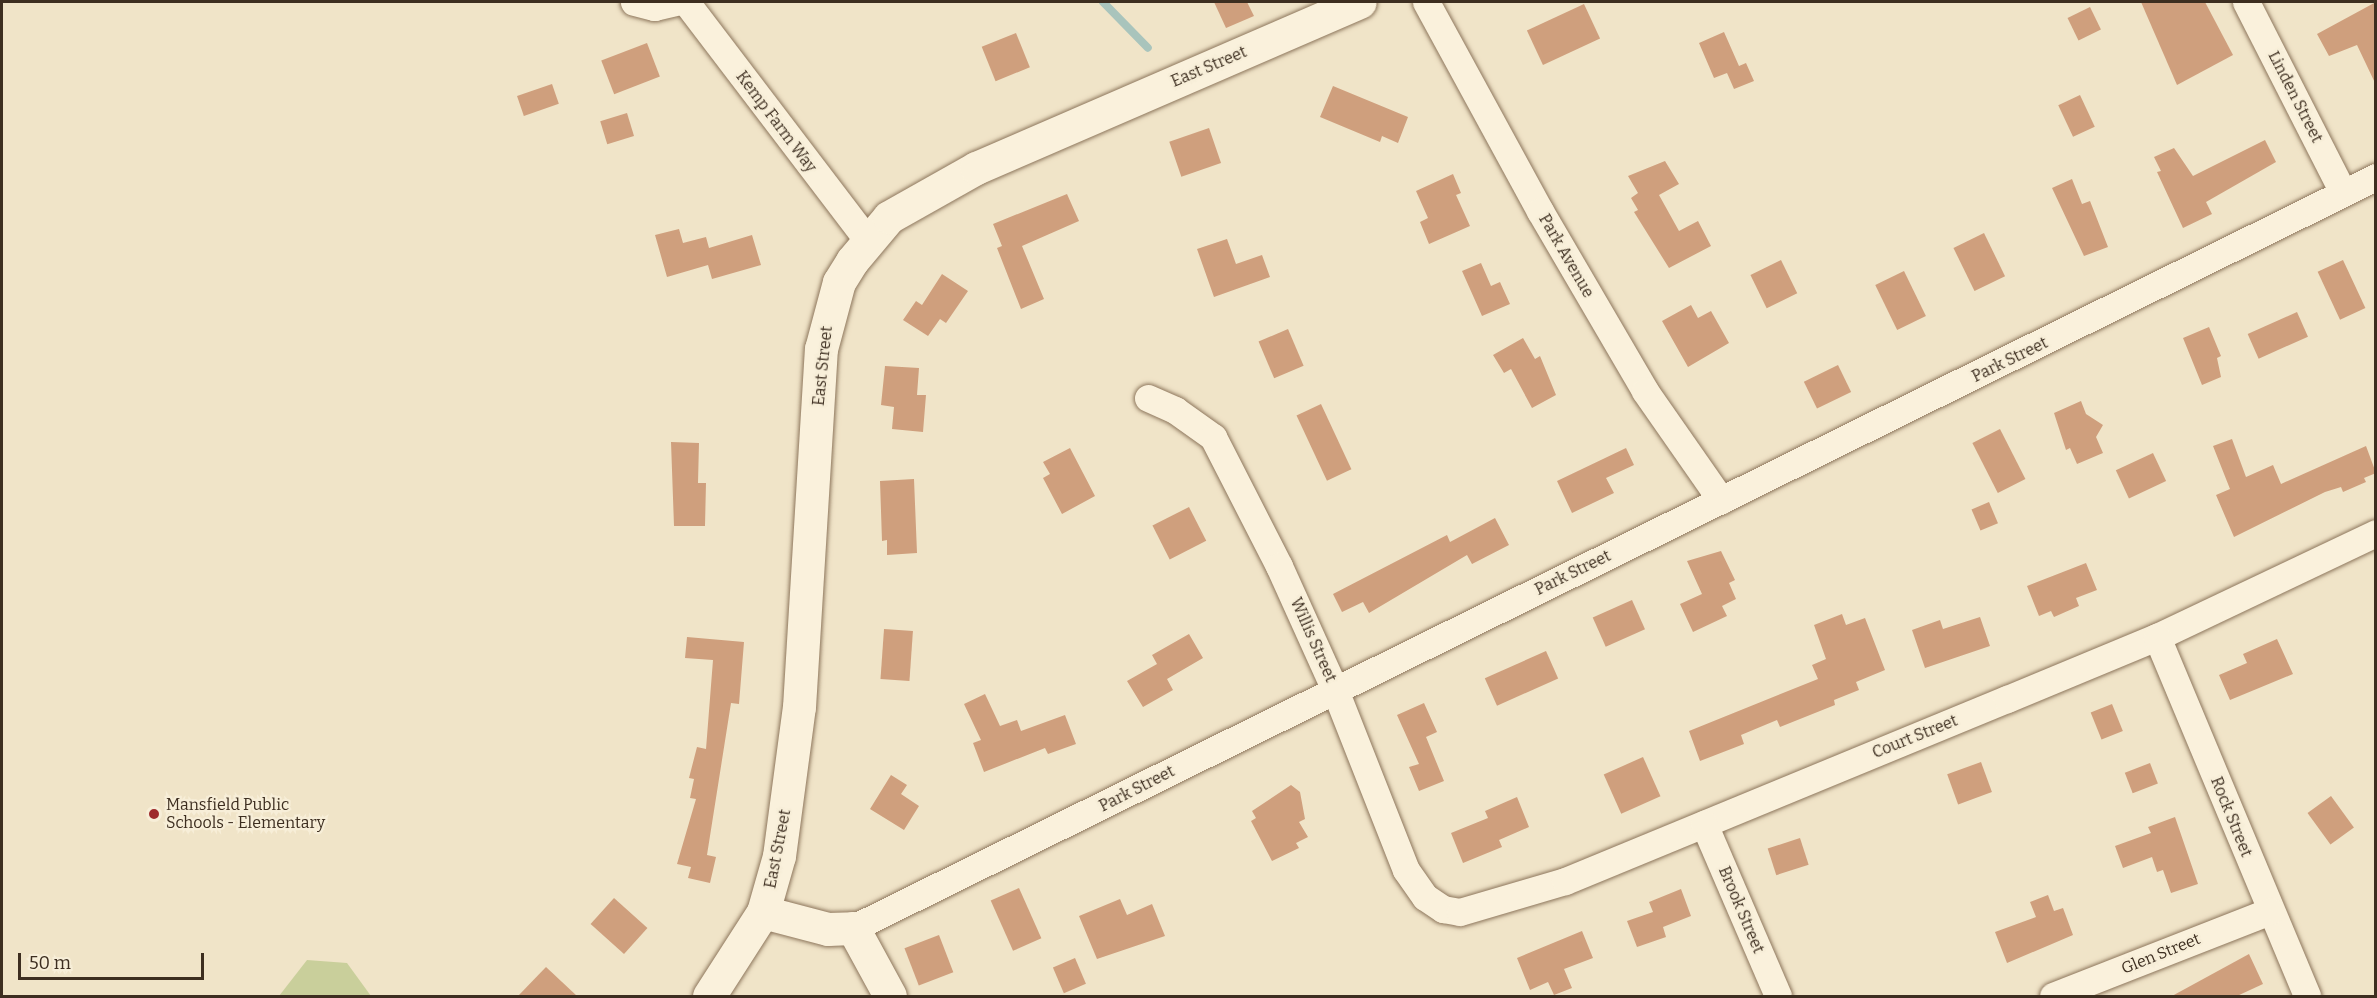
<!DOCTYPE html>
<style>
body{margin:0}
#map{position:relative;width:2377px;height:998px;overflow:hidden;background:#f0e4c8;font-family:Bitter,serif}
div>[style]{position:absolute}
.green>*{inset:0;background:#c9cf9b}
.stream>*{height:8px;margin:-4px;padding:0 4px;transform-origin:4px;border-radius:4px;background:#a9c4bc}
.building>*{inset:0;background:#cf9f7d;transform-origin:0 0}
.roads{filter:drop-shadow(0 0 2px #8d765c) drop-shadow(0 0 2px #8d765c)}
.minor>*{height:27px;margin:-13.5px;padding:0 13.5px;transform-origin:13.5px;border-radius:13.5px;background:#faf1dc}
.secondary>*{height:33px;margin:-16.5px;padding:0 16.5px;transform-origin:16.5px;border-radius:16.5px;background:#faf1dc}
.dots>*{width:16px;height:16px;translate:-50% -50%;box-sizing:border-box;border:3px solid #f7eed8;border-radius:50%}
span{translate:-50% -50%;white-space:nowrap;text-align:center;line-height:1.15;-webkit-text-stroke:4.5px #f7eed8;paint-order:stroke}
.street-label{font-size:16px;color:#3d2e20}
.poi-label{font-size:16px;color:#3d2e20}
.left{translate:0 -50%;text-align:left}
.frame{position:absolute;inset:0;border:3px solid #3d2e20;pointer-events:none}
.scale{position:absolute;left:18px;top:953px;width:186px;height:27px;box-sizing:border-box;border:3px solid #3d2e20;border-top:0;padding-left:8px;font-size:18px;line-height:21px;white-space:nowrap;color:#3d2e20;-webkit-text-stroke:4px #f7eed8;paint-order:stroke}
</style>
<div id="map">
<div class="green">
<i style="clip-path:polygon(307px 960px,347px 963px,371px 996px,279px 996px)"></i>
</div>
<div class="stream">
<i style="left:1103px;top:2px;width:64px;rotate:45.6deg"></i>
</div>
<div class="building">
<i style="clip-path:polygon(1214px 2px,1247px 2px,1254px 16px,1226px 28px)"></i>
<i style="clip-path:polygon(2141px 2px,2205px 2px,2233px 55px,2177px 85px)"></i>
<i style="clip-path:polygon(2376px 2px,2376px 85px,2357px 45px,2329px 56px,2317px 34px)"></i>
<i style="left:1584px;top:4px;width:38px;height:63px;rotate:65deg"></i>
<i style="left:2090px;top:7px;width:25px;height:25px;rotate:64deg"></i>
<i style="clip-path:polygon(1724px 32px,1739px 66px,1746px 63px,1754px 81px,1734px 89px,1727px 73px,1714px 78px,1699px 43px)"></i>
<i style="left:1016px;top:33px;width:37px;height:37px;rotate:68deg"></i>
<i style="left:647px;top:43px;width:36px;height:49px;rotate:69deg"></i>
<i style="left:552px;top:84px;width:21px;height:37px;rotate:71deg"></i>
<i style="clip-path:polygon(1333px 86px,1408px 117px,1398px 143px,1382px 136px,1380px 142px,1320px 117px)"></i>
<i style="left:2080px;top:95px;width:35px;height:24px;rotate:65deg"></i>
<i style="left:627px;top:113px;width:24px;height:28px;rotate:73deg"></i>
<i style="left:1209px;top:128px;width:37px;height:42px;rotate:71deg"></i>
<i style="clip-path:polygon(2265px 140px,2276px 162px,2206px 202px,2212px 214px,2183px 228px,2157px 172px,2161px 171px,2154px 157px,2174px 148px,2193px 176px)"></i>
<i style="clip-path:polygon(1665px 161px,1679px 184px,1659px 195px,1679px 231px,1698px 221px,1711px 246px,1669px 268px,1634px 212px,1638px 210px,1631px 198px,1638px 193px,1628px 176px)"></i>
<i style="clip-path:polygon(1453px 174px,1461px 193px,1456px 195px,1470px 226px,1429px 244px,1420px 222px,1428px 218px,1416px 191px)"></i>
<i style="clip-path:polygon(2072px 179px,2082px 204px,2090px 201px,2108px 247px,2084px 256px,2052px 188px)"></i>
<i style="clip-path:polygon(1067px 194px,1079px 221px,1022px 246px,1044px 299px,1021px 309px,997px 248px,1002px 246px,993px 224px)"></i>
<i style="clip-path:polygon(679px 229px,683px 243px,706px 237px,709px 248px,752px 235px,761px 265px,712px 279px,708px 265px,667px 277px,655px 235px)"></i>
<i style="left:1984px;top:233px;width:48px;height:34px;rotate:64deg"></i>
<i style="clip-path:polygon(1227px 239px,1236px 264px,1262px 255px,1270px 277px,1214px 297px,1197px 249px)"></i>
<i style="left:1781px;top:260px;width:37px;height:34px;rotate:64deg"></i>
<i style="left:2343px;top:260px;width:53px;height:28px;rotate:65deg"></i>
<i style="clip-path:polygon(1481px 263px,1491px 286px,1500px 282px,1510px 304px,1482px 316px,1462px 271px)"></i>
<i style="left:1904px;top:271px;width:50px;height:32px;rotate:64deg"></i>
<i style="clip-path:polygon(942px 274px,968px 291px,946px 323px,940px 319px,928px 336px,903px 320px,916px 301px,922px 305px)"></i>
<i style="clip-path:polygon(1691px 305px,1698px 318px,1711px 311px,1729px 343px,1688px 367px,1662px 321px)"></i>
<i style="left:2297px;top:312px;width:27px;height:54px;rotate:66deg"></i>
<i style="clip-path:polygon(2209px 327px,2221px 356px,2217px 358px,2221px 377px,2202px 385px,2183px 338px)"></i>
<i style="left:1288px;top:329px;width:40px;height:32px;rotate:67deg"></i>
<i style="clip-path:polygon(1523px 338px,1535px 359px,1540px 356px,1556px 395px,1532px 408px,1511px 369px,1504px 373px,1493px 355px)"></i>
<i style="left:1838px;top:365px;width:30px;height:38px;rotate:64deg"></i>
<i style="clip-path:polygon(885px 366px,919px 368px,917px 395px,926px 395px,923px 432px,892px 429px,894px 407px,881px 405px)"></i>
<i style="clip-path:polygon(2081px 401px,2086px 414px,2103px 425px,2096px 437px,2103px 453px,2077px 464px,2070px 448px,2066px 450px,2054px 413px)"></i>
<i style="left:1321px;top:404px;width:72px;height:27px;rotate:65deg"></i>
<i style="left:2000px;top:429px;width:56px;height:31px;rotate:63deg"></i>
<i style="clip-path:polygon(2232px 439px,2246px 477px,2273px 465px,2281px 484px,2366px 446px,2376px 473px,2364px 478px,2366px 482px,2343px 492px,2341px 487px,2325px 492px,2234px 537px,2216px 495px,2230px 489px,2213px 446px)"></i>
<i style="clip-path:polygon(671px 442px,699px 443px,698px 483px,706px 483px,705px 526px,674px 526px)"></i>
<i style="clip-path:polygon(1070px 448px,1095px 496px,1062px 514px,1043px 478px,1050px 474px,1043px 462px)"></i>
<i style="clip-path:polygon(1626px 448px,1634px 465px,1606px 478px,1614px 493px,1572px 513px,1557px 481px)"></i>
<i style="left:2153px;top:453px;width:31px;height:41px;rotate:65deg"></i>
<i style="clip-path:polygon(914px 479px,917px 553px,887px 555px,887px 540px,882px 541px,880px 481px)"></i>
<i style="left:1989px;top:502px;width:23px;height:19px;rotate:67deg"></i>
<i style="left:1189px;top:507px;width:38px;height:41px;rotate:63deg"></i>
<i style="clip-path:polygon(1495px 518px,1509px 545px,1472px 564px,1467px 555px,1369px 613px,1363px 602px,1342px 612px,1333px 594px,1447px 535px,1450px 542px)"></i>
<i style="clip-path:polygon(1721px 551px,1735px 580px,1729px 583px,1736px 599px,1722px 606px,1727px 616px,1693px 632px,1680px 604px,1702px 594px,1687px 561px)"></i>
<i style="clip-path:polygon(2086px 563px,2097px 590px,2076px 598px,2079px 606px,2054px 617px,2051px 611px,2039px 616px,2027px 586px)"></i>
<i style="left:1632px;top:600px;width:32px;height:43px;rotate:66deg"></i>
<i style="clip-path:polygon(1842px 614px,1846px 625px,1865px 618px,1885px 670px,1856px 682px,1859px 690px,1834px 700px,1835px 705px,1780px 727px,1777px 720px,1741px 735px,1744px 744px,1700px 761px,1689px 731px,1818px 679px,1812px 665px,1826px 659px,1814px 625px)"></i>
<i style="clip-path:polygon(1980px 617px,1990px 646px,1925px 668px,1912px 630px,1940px 620px,1943px 629px)"></i>
<i style="left:884px;top:629px;width:29px;height:50px;rotate:4deg"></i>
<i style="clip-path:polygon(1189px 634px,1203px 658px,1167px 679px,1173px 690px,1143px 707px,1127px 681px,1157px 664px,1152px 655px)"></i>
<i style="clip-path:polygon(687px 637px,744px 642px,739px 704px,731px 703px,707px 855px,716px 857px,710px 883px,688px 878px,691px 867px,677px 864px,696px 799px,690px 798px,694px 779px,689px 778px,697px 747px,706px 749px,713px 660px,685px 658px)"></i>
<i style="clip-path:polygon(2277px 639px,2293px 674px,2230px 700px,2219px 675px,2247px 663px,2243px 654px)"></i>
<i style="left:1546px;top:651px;width:30px;height:67px;rotate:66deg"></i>
<i style="clip-path:polygon(985px 694px,1000px 726px,1017px 720px,1021px 731px,1065px 715px,1076px 744px,1048px 754px,1045px 748px,984px 772px,973px 743px,981px 740px,964px 704px)"></i>
<i style="clip-path:polygon(1424px 703px,1437px 732px,1426px 737px,1444px 781px,1419px 791px,1409px 767px,1419px 764px,1397px 715px)"></i>
<i style="left:2112px;top:704px;width:29px;height:23px;rotate:68deg"></i>
<i style="left:1643px;top:757px;width:43px;height:43px;rotate:66deg"></i>
<i style="left:1981px;top:762px;width:32px;height:36px;rotate:70deg"></i>
<i style="left:2150px;top:763px;width:22px;height:27px;rotate:69deg"></i>
<i style="clip-path:polygon(891px 775px,907px 785px,901px 794px,919px 806px,904px 830px,870px 809px)"></i>
<i style="clip-path:polygon(1291px 785px,1300px 792px,1305px 819px,1299px 822px,1308px 837px,1296px 843px,1299px 848px,1272px 861px,1251px 821px,1256px 818px,1252px 811px)"></i>
<i style="left:2331px;top:796px;width:39px;height:29px;rotate:54deg"></i>
<i style="clip-path:polygon(1517px 797px,1529px 827px,1499px 840px,1502px 847px,1463px 863px,1451px 833px,1488px 818px,1485px 811px)"></i>
<i style="clip-path:polygon(2175px 817px,2198px 884px,2171px 893px,2163px 870px,2157px 872px,2152px 857px,2123px 868px,2115px 846px,2151px 833px,2148px 827px)"></i>
<i style="left:1800px;top:838px;width:28px;height:34px;rotate:72deg"></i>
<i style="left:1019px;top:888px;width:55px;height:31px;rotate:66deg"></i>
<i style="clip-path:polygon(1681px 889px,1691px 916px,1663px 927px,1666px 937px,1637px 947px,1627px 921px,1653px 912px,1649px 902px)"></i>
<i style="clip-path:polygon(2048px 895px,2054px 911px,2063px 908px,2073px 935px,2007px 963px,1995px 932px,2036px 917px,2030px 902px)"></i>
<i style="left:614px;top:898px;width:45px;height:35px;rotate:42deg"></i>
<i style="clip-path:polygon(1120px 899px,1127px 915px,1152px 904px,1165px 936px,1097px 959px,1079px 916px)"></i>
<i style="clip-path:polygon(1582px 931px,1593px 958px,1564px 969px,1572px 988px,1554px 995px,1548px 982px,1530px 990px,1517px 958px)"></i>
<i style="left:939px;top:935px;width:40px;height:37px;rotate:69deg"></i>
<i style="clip-path:polygon(2249px 954px,2263px 984px,2237px 996px,2172px 996px)"></i>
<i style="left:1075px;top:958px;width:28px;height:24px;rotate:67deg"></i>
<i style="clip-path:polygon(546px 967px,577px 996px,518px 996px)"></i>
</div>
<div class="roads">
<div class="minor">
<i style="left:634px;top:2px;width:21px;rotate:14deg"></i>
<i style="left:654px;top:7px;width:22px;rotate:-13deg"></i>
<i style="left:686px;top:2px;width:299px;rotate:52.7deg"></i>
<i style="left:1426px;top:2px;width:238px;rotate:61.4deg"></i>
<i style="left:1540px;top:211px;width:208px;rotate:59.7deg"></i>
<i style="left:1645px;top:391px;width:133px;rotate:55.1deg"></i>
<i style="left:2246px;top:2px;width:213px;rotate:63deg"></i>
<i style="left:1148px;top:398px;width:30px;rotate:24deg"></i>
<i style="left:1175px;top:410px;width:47px;rotate:35.4deg"></i>
<i style="left:1213px;top:437px;width:145px;rotate:62.9deg"></i>
<i style="left:1279px;top:566px;width:136px;rotate:65.7deg"></i>
<i style="left:1335px;top:690px;width:193px;rotate:68.5deg"></i>
<i style="left:1406px;top:870px;width:33px;rotate:55deg"></i>
<i style="left:1425px;top:897px;width:22px;rotate:34deg"></i>
<i style="left:1443px;top:909px;width:17px;rotate:10deg"></i>
<i style="left:1460px;top:912px;width:109px;rotate:-16.4deg"></i>
<i style="left:1565px;top:881px;width:478px;rotate:-22.4deg"></i>
<i style="left:2007px;top:699px;width:162px;rotate:-22.5deg"></i>
<i style="left:2157px;top:637px;width:242px;rotate:-25.4deg"></i>
<i style="left:2157px;top:637px;width:389px;rotate:67.3deg"></i>
<i style="left:1704px;top:824px;width:187px;rotate:66.7deg"></i>
<i style="left:853px;top:928px;width:1698px;rotate:-26.25deg"></i>
<i style="left:2053px;top:996px;width:233px;rotate:-21.4deg"></i>
</div>
<div class="secondary">
<i style="left:763px;top:912px;width:67px;rotate:14.7deg"></i>
<i style="left:828px;top:929px;width:25px;rotate:-2deg"></i>
<i style="left:853px;top:928px;width:77px;rotate:61.4deg"></i>
<i style="left:709px;top:996px;width:100px;rotate:-57.3deg"></i>
<i style="left:763px;top:912px;width:58px;rotate:-74.1deg"></i>
<i style="left:779px;top:856px;width:150px;rotate:-82.4deg"></i>
<i style="left:799px;top:707px;width:359px;rotate:-86.5deg"></i>
<i style="left:821px;top:349px;width:69px;rotate:-75deg"></i>
<i style="left:839px;top:282px;width:25px;rotate:-58deg"></i>
<i style="left:852px;top:261px;width:57px;rotate:-49.9deg"></i>
<i style="left:889px;top:217px;width:100px;rotate:-29.4deg"></i>
<i style="left:976px;top:168px;width:418px;rotate:-23.4deg"></i>
</div>
</div>
<div class="dots">
<i style="left:154px;top:814px;background:#9e2a2b"></i>
</div>
<div class="street-label">
<span style="left:1209px;top:67px;rotate:-23deg">East Street</span>
<span style="left:2295px;top:97px;rotate:63deg">Linden Street</span>
<span style="left:776px;top:122px;rotate:53deg">Kemp Farm Way</span>
<span style="left:1566px;top:256px;rotate:60deg">Park Avenue</span>
<span style="left:2010px;top:360px;rotate:-26deg">Park Street</span>
<span style="left:823px;top:366px;rotate:-84deg">East Street</span>
<span style="left:1573px;top:573px;rotate:-26deg">Park Street</span>
<span style="left:1313px;top:640px;rotate:66deg">Willis Street</span>
<span style="left:1915px;top:737px;rotate:-22deg">Court Street</span>
<span style="left:1137px;top:789px;rotate:-27deg">Park Street</span>
<span style="left:2231px;top:817px;rotate:68deg">Rock Street</span>
<span style="left:778px;top:849px;rotate:-79deg">East Street</span>
<span style="left:1741px;top:910px;rotate:67deg">Brook Street</span>
<span style="left:2161px;top:954px;rotate:-22deg">Glen Street</span>
</div>
<div class="poi-label">
<span class="left" style="left:166px;top:814px">Mansfield Public<br>Schools - Elementary</span>
</div>
<div class="frame"></div>
<div class="scale">50 m</div>
</div>
